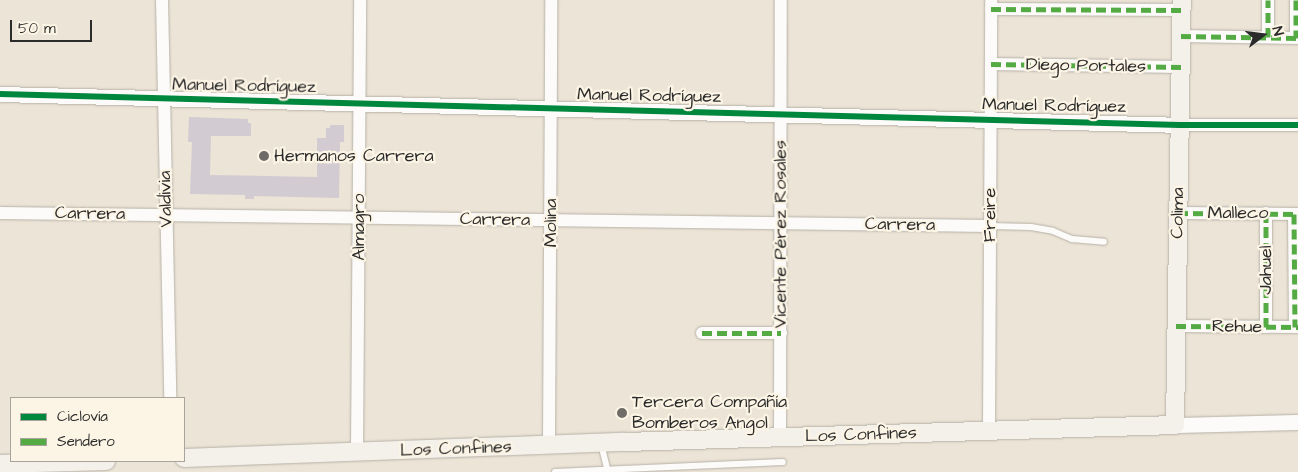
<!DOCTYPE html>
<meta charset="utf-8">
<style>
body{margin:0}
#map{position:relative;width:1298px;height:472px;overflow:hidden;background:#ece4d6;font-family:"Architects Daughter",sans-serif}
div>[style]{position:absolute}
.building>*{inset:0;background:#d2cbd2}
.roads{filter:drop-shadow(0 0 1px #b6b1a8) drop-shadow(0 0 1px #b6b1a8)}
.service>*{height:6px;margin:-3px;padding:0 3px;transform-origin:3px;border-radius:3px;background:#fcfbf9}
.minor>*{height:12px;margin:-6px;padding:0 6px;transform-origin:6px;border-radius:6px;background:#fcfbf9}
.tertiary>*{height:15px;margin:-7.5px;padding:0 7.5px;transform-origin:7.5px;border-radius:7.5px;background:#fcfbf9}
.secondary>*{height:18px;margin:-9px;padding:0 9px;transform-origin:9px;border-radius:9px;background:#f4f1ea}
.quiet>*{height:5px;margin-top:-2.5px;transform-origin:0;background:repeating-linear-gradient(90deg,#54ab44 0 10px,transparent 0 15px)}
.cycleway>*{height:6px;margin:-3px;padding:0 3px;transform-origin:3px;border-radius:3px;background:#00873e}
.dots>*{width:14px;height:14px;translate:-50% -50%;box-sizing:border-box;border:2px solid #fcf5e5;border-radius:50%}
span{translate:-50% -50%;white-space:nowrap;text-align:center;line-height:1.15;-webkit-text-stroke:4.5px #fcf5e5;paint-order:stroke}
.street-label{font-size:18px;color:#2b2b2b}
.poi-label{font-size:18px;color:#2b2b2b}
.left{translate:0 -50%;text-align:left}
.legend{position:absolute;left:10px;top:397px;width:175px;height:65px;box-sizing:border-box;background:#fcf5e5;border:1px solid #a8a49b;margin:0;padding:6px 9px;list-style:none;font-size:15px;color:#2b2b2b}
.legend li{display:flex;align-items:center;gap:10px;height:25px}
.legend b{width:25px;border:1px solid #a8a49b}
.north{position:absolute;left:1238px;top:10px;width:50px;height:50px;-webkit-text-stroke:4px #fcf5e5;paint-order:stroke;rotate:75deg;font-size:14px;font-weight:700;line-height:20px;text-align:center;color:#2b2b2b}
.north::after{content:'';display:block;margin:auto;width:18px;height:22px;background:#2b2b2b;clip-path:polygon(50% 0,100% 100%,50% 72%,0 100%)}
.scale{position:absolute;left:10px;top:20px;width:82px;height:22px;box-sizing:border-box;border:2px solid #2b2b2b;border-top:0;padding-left:6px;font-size:15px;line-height:18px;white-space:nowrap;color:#2b2b2b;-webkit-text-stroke:4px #fcf5e5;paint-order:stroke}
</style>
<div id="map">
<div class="building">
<i style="clip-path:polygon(189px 117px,248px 119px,248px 123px,251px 123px,251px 136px,211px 136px,210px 175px,317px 177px,317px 138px,326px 138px,326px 128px,330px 128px,330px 125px,344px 125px,344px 142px,340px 142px,339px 198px,254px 196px,254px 199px,245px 199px,245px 195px,190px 194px,192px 142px,188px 142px)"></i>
</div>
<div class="roads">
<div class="service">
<i style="left:990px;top:226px;width:41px;rotate:1.4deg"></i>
<i style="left:1031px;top:227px;width:22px;rotate:10deg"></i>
<i style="left:1053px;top:231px;width:21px;rotate:23deg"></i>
<i style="left:1072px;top:239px;width:32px;rotate:5deg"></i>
<i style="left:601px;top:444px;width:29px;rotate:76deg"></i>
<i style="left:555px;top:472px;width:228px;rotate:-2.5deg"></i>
</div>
<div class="minor">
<i style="left:162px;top:0;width:398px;rotate:88.8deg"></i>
<i style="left:1296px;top:0;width:38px;rotate:90deg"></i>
<i style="left:991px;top:9px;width:190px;rotate:0.3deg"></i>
<i style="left:1181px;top:36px;width:117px;rotate:1deg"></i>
<i style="left:1268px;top:37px;width:37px;rotate:-90deg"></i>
<i style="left:991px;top:64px;width:190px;rotate:0.9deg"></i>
<i style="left:1180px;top:125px;width:118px"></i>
<i style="left:0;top:213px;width:990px;rotate:0.75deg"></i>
<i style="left:1178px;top:213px;width:120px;rotate:0.5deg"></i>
<i style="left:1294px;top:214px;width:113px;rotate:89.5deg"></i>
<i style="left:1176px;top:326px;width:122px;rotate:0.5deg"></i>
<i style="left:1266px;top:327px;width:114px;rotate:-90deg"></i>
<i style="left:702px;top:333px;width:79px"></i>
<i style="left:989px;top:431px;width:431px;rotate:-89.7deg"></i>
<i style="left:780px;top:437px;width:437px;rotate:-89.9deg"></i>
<i style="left:549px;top:445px;width:445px;rotate:-89.7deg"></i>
<i style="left:357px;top:453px;width:453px;rotate:-89.6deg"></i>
</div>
<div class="tertiary">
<i style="left:0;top:94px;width:1180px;rotate:1.5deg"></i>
<i style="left:1175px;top:425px;width:123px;rotate:-1.4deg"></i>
</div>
<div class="secondary">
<i style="left:184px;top:458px;width:441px;rotate:-2.1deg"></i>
<i style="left:625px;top:442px;width:550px;rotate:-1.77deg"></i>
<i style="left:1175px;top:425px;width:425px;rotate:-89.1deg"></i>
<i style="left:0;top:464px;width:106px;rotate:-1.6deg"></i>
</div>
</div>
<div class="quiet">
<i style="left:1296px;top:0;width:38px;rotate:90deg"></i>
<i style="left:991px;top:9px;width:190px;rotate:0.3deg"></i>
<i style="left:1181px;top:36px;width:117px;rotate:1deg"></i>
<i style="left:1268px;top:37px;width:37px;rotate:-90deg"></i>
<i style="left:991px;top:64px;width:190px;rotate:0.9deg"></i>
<i style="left:1178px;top:213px;width:120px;rotate:0.5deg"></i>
<i style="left:1294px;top:214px;width:113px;rotate:89.5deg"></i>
<i style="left:1176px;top:326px;width:122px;rotate:0.5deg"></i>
<i style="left:1266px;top:327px;width:114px;rotate:-90deg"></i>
<i style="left:702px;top:333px;width:79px"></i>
</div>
<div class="cycleway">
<i style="left:0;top:94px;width:1180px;rotate:1.5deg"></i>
<i style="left:1180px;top:125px;width:118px"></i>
</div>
<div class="dots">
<i style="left:264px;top:156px;background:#6f6c67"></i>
<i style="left:622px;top:413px;background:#6f6c67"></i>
</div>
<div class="street-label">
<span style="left:1086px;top:66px;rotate:1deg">Diego Portales</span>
<span style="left:244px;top:86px;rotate:1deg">Manuel Rodríguez</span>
<span style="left:649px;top:96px;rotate:1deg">Manuel Rodríguez</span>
<span style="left:1054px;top:106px;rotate:1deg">Manuel Rodríguez</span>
<span style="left:166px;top:199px;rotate:-91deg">Valdivia</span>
<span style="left:1178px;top:213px;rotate:-89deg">Colima</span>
<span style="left:1238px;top:213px">Malleco</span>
<span style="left:90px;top:214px;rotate:1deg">Carrera</span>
<span style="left:990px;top:215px;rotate:-90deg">Freire</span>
<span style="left:495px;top:220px;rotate:1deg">Carrera</span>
<span style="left:551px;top:223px;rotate:-90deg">Molina</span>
<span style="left:900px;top:225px;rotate:1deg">Carrera</span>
<span style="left:359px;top:227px;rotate:-90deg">Almagro</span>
<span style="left:781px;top:234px;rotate:-90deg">Vicente Pérez Rosales</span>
<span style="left:1266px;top:270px;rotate:-90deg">Jahuel</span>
<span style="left:1237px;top:327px;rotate:1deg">Rehue</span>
<span style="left:861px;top:435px;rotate:-2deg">Los Confines</span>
<span style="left:456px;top:449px;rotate:-2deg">Los Confines</span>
</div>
<div class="poi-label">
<span class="left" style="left:274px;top:156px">Hermanos Carrera</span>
<span class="left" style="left:632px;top:413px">Tercera Compañía<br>Bomberos Angol</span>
</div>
<ul class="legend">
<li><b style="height:6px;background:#00873e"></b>Ciclovía</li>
<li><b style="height:6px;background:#54ab44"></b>Sendero</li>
</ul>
<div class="north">N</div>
<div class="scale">50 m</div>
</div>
